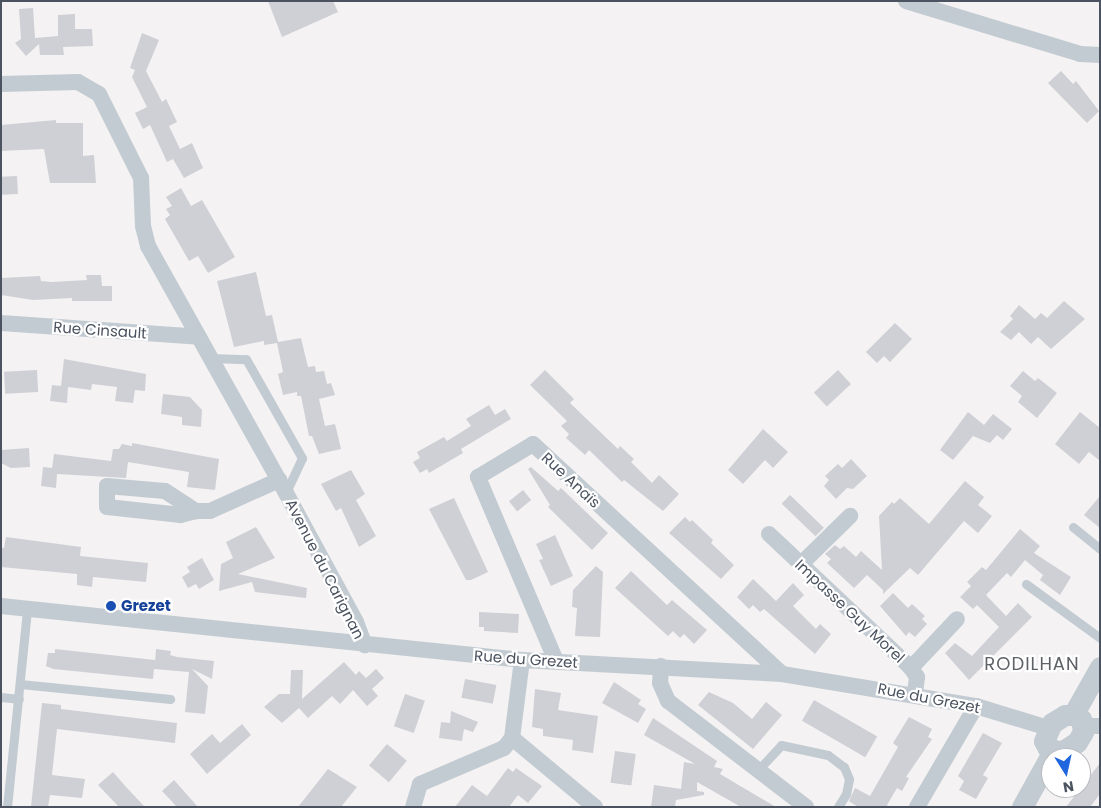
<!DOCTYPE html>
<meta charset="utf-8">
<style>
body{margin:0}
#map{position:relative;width:1101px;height:808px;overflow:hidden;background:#f4f2f2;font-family:Poppins,sans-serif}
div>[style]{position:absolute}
.building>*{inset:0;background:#cfd0d6;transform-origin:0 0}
.service>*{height:9px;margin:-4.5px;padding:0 4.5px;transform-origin:4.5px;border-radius:4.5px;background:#c3cbd2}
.minor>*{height:16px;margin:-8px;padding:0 8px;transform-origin:8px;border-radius:8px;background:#c3cbd2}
.tertiary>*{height:21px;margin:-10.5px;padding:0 10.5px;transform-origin:10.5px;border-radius:10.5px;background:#c3cbd2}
.dots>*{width:14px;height:14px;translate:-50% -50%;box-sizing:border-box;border:2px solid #fff;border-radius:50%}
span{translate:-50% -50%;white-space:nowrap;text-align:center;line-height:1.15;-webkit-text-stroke:4.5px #fff;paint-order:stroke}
.street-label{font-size:15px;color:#4a535f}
.transit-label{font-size:15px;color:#164399;font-weight:700}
.left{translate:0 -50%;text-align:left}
.quarter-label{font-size:18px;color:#5e6166;letter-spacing:1px}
.frame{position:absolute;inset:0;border:2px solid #4a535f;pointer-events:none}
.north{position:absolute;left:1041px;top:748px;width:50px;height:50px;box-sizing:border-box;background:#fff;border:1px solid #b7babf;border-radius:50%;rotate:170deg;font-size:14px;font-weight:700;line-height:20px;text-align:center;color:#4a535f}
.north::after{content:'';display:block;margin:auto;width:18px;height:22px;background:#2166de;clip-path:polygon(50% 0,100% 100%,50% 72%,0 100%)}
</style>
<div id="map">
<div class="building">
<i style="clip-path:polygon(268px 1px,333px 1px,338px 12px,282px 37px)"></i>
<i style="clip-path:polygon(33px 8px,35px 38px,58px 36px,58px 15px,75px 14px,75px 29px,92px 29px,93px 46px,63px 47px,64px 55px,40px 55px,39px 44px,26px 56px,15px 43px,21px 39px,19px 9px)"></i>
<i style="clip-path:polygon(142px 33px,159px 40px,146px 71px,162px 102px,166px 99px,177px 122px,169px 126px,180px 149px,192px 143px,203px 168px,184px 178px,173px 159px,167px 162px,150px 125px,143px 129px,135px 113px,147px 107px,132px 77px,135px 70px,130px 68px)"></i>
<i style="clip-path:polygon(1061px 71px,1073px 84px,1076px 81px,1099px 111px,1087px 123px,1048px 83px)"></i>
<i style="clip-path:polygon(56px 120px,56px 123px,83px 123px,83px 156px,94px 155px,96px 183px,50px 183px,44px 149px,1px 151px,1px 125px)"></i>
<i style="left:17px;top:176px;width:18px;height:16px;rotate:87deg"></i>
<i style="clip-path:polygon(181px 188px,191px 206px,202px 200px,235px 257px,208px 273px,198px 256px,189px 261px,165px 219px,170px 215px,166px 209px,172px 206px,166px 197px)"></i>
<i style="clip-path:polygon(256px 272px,266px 316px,272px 315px,278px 342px,301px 338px,308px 367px,315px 366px,316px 372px,324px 371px,327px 384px,331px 383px,335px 395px,319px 399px,325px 426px,335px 424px,341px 449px,319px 454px,312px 436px,309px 436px,301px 396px,297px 396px,297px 392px,283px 395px,278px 374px,283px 372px,277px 343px,264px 345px,264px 341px,234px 347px,217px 281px)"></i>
<i style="clip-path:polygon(86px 275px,101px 275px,102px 286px,112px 286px,112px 301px,72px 301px,72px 298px,33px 300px,1px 295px,1px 278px,40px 276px,41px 281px,52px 282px,87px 280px)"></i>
<i style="clip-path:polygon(1064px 301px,1085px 319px,1051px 349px,1038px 337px,1031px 344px,1019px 332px,1011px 340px,1000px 332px,1013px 319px,1010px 316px,1019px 305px,1035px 319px,1041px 313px,1047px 318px)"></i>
<i style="clip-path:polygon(895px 323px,912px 339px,890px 362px,884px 356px,877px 363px,866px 352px)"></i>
<i style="clip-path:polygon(64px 359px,146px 374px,145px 391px,135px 390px,133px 403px,115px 401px,117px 387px,92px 384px,91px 390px,68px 387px,67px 403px,50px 401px,52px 385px,61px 386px)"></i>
<i style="left:37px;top:370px;width:22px;height:33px;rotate:87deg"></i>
<i style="clip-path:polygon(545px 370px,574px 399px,570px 403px,618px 449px,620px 446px,634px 459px,631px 462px,652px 483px,659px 475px,679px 494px,663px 511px,624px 480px,622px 482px,589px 450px,585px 455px,566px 438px,569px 434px,561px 426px,567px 421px,530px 385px)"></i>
<i style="left:838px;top:370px;width:19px;height:33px;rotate:47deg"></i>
<i style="clip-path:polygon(1023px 371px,1035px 381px,1038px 378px,1057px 393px,1037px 418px,1018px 402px,1022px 396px,1010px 386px)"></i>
<i style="clip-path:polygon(163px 394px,190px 397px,202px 410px,201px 427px,182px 425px,182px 417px,161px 414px)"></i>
<i style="clip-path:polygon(489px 405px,495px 415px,505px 409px,511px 419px,461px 449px,463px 453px,429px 473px,427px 469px,420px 473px,413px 462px,420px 458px,417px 452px,444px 437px,447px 441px,471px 426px,466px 419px)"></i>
<i style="clip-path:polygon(968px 412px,984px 425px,993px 414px,1012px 429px,1003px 440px,997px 435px,990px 443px,973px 436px,953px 460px,940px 450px)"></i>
<i style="clip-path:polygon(1080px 412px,1100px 428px,1100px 461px,1089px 452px,1079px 464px,1055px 444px)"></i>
<i style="clip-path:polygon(763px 429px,788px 452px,773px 468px,765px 460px,743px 484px,728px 470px)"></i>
<i style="clip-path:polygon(132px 443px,219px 459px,215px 490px,187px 487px,189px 472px,128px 462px,126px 478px,57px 474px,56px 488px,41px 486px,43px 467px,52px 468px,54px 454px,111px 461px,113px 449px,119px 449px,122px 444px,132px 446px)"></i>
<i style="clip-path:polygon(29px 448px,30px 467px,11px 468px,1px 463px,1px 450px)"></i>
<i style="clip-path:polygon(851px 459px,867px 476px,853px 489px,847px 488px,836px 499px,824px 486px,829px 480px,825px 476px,838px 464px,842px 468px)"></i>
<i style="clip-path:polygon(531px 467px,558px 491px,561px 488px,608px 533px,592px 550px,548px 507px,550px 505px,528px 469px)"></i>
<i style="clip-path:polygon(351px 470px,365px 494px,356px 500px,376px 536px,359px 547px,341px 508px,336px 511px,321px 484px)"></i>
<i style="clip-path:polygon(965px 481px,984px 497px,978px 505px,992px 516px,978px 533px,964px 521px,918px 575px,910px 568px,883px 594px,883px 590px,867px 575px,854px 588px,827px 563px,831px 559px,825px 554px,835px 545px,840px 549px,844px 546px,856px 557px,861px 551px,882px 570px,879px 516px,892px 502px,894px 504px,900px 498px,929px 524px)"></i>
<i style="left:523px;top:490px;width:13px;height:18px;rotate:51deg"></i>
<i style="left:790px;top:495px;width:47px;height:12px;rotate:44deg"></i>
<i style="clip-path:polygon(1100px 496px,1100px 528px,1084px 515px)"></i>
<i style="clip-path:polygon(454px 498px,488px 572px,471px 580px,466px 580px,429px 509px)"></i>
<i style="clip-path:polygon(685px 517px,690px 522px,692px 520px,713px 540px,711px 543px,734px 565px,721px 579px,669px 533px)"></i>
<i style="clip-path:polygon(256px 527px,275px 558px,238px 574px,307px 588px,306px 598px,255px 592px,252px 582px,219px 591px,221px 564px,233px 558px,226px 542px)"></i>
<i style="clip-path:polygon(1020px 529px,1040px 546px,1034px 553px,1071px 577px,1060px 595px,1040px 580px,1043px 575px,1025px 560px,1011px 577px,1007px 573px,986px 595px,1006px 616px,1018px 603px,1032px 617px,969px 680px,945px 653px,955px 643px,972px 656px,999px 627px,977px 605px,973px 609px,960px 597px,971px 586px,967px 582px,982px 567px,986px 570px)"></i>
<i style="clip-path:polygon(555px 535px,573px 576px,551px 586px,539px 560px,543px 559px,536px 544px)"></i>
<i style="clip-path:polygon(6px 537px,81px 547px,80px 556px,148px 563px,146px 582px,93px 577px,92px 587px,77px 585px,77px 574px,1px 567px,1px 548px,4px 548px)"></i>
<i style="clip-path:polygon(202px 558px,214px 580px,199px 589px,196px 584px,188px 588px,182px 577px,190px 572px,187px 567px)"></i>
<i style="clip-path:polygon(596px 566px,603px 572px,600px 637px,575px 636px,577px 608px,572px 607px,573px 590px)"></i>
<i style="clip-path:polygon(631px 571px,667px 605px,672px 600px,707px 630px,694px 644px,684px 634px,680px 638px,673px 631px,668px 636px,615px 588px)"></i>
<i style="clip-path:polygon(753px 579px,776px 601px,793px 583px,804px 595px,793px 606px,816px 629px,820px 624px,831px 634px,815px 654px,764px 609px,760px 612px,753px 605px,749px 609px,737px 597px)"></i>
<i style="clip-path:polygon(893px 593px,908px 608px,912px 604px,925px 616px,922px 619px,927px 624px,915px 637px,909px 632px,906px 636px,880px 606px)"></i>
<i style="clip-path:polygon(479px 612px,519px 614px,518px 633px,484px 631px,484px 627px,479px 627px)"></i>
<i style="clip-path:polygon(55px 649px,155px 660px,155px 663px,156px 649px,171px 651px,170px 655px,177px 657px,214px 661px,212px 679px,192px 669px,208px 686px,205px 714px,185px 712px,189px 672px,154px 669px,153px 679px,53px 669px,46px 666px,48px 653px,55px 653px)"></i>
<i style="clip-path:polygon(344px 662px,356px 675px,359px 671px,366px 678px,376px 669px,384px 678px,372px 689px,378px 696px,367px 706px,353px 690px,340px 704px,332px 696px,308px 718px,299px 708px,282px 723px,264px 707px,279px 694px,290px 694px,291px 670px,303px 670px,302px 699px)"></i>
<i style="left:465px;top:679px;width:32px;height:19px;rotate:11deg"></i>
<i style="clip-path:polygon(614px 682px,641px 700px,638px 704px,646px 709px,638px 723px,602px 703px)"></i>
<i style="clip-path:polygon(535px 689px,561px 693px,558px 710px,598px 716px,593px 753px,572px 750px,573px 740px,543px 736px,543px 729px,532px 727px)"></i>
<i style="clip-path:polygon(709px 692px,733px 703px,752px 719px,766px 702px,782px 715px,753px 749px,698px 705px)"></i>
<i style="left:405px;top:694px;width:21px;height:34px;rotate:19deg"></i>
<i style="left:814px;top:700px;width:73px;height:24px;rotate:30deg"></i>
<i style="clip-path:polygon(42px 703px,61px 705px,61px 709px,177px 723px,175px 743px,57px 729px,52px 775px,85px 779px,82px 798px,50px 795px,48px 807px,31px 807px)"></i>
<i style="clip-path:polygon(451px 711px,478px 722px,473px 732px,464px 729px,462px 741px,439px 738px,441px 722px,450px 723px)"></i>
<i style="clip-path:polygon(909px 717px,932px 729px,928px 737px,932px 739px,906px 777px,909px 778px,902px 791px,897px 788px,887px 805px,889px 807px,858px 807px,849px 801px,855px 788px,870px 796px,898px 747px,893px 743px)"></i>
<i style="clip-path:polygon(653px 718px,717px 761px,714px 767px,723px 769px,720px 774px,776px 807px,741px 807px,697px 782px,697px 791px,704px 792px,704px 795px,676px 800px,675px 807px,651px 807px,654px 785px,681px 789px,684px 762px,695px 764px,644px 735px)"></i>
<i style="clip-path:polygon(242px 724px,251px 735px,207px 774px,190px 754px,212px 734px,220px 743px)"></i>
<i style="clip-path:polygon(983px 733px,1002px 743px,983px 775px,988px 778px,976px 799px,959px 790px,964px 781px,958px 776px)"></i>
<i style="left:387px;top:744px;width:26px;height:28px;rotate:40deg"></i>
<i style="left:615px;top:751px;width:21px;height:32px;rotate:8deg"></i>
<i style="clip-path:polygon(1100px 763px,1100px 794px,1090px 807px,1066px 807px)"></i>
<i style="clip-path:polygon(508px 768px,513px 772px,516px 768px,542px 786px,528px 803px,518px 795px,509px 807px,455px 807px,472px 785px,487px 796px)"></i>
<i style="clip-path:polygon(328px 769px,357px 787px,341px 807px,298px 807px)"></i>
<i style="clip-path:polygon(113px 772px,127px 788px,145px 807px,119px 807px,98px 785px)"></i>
<i style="clip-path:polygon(174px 780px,198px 807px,177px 807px,162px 791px)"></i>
</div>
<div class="service">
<i style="left:210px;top:358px;width:36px;rotate:2deg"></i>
<i style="left:246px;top:359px;width:114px;rotate:60.5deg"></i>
<i style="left:302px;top:458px;width:38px;rotate:115deg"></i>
<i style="left:1073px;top:527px;width:35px;rotate:39deg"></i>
<i style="left:1026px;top:584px;width:92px;rotate:36.1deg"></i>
<i style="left:20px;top:684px;width:151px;rotate:5.7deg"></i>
<i style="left:1px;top:697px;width:18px;rotate:6deg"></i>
<i style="left:758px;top:770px;width:34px;rotate:-47deg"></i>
<i style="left:781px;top:745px;width:48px;rotate:12deg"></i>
<i style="left:828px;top:755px;width:20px;rotate:37deg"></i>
<i style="left:844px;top:767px;width:13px;rotate:67deg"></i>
<i style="left:849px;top:779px;width:15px;rotate:101deg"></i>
<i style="left:846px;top:794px;width:15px;rotate:122deg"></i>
<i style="left:7px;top:807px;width:199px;rotate:-84.2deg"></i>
</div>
<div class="minor">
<i style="left:906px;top:1px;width:182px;rotate:16.9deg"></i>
<i style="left:1080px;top:54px;width:20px;rotate:3deg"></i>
<i style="left:1px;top:84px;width:77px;rotate:-1.5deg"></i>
<i style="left:78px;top:82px;width:24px;rotate:30deg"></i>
<i style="left:99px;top:94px;width:94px;rotate:63.4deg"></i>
<i style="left:141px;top:178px;width:48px;rotate:87.6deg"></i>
<i style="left:143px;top:226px;width:21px;rotate:76deg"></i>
<i style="left:148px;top:246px;width:283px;rotate:60.8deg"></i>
<i style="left:286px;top:493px;width:147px;rotate:61.5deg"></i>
<i style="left:356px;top:622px;width:25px;rotate:69deg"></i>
<i style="left:1px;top:323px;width:198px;rotate:4deg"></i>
<i style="left:196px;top:511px;width:16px;rotate:165deg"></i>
<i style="left:181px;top:515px;width:74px;rotate:-173.8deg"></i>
<i style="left:107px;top:507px;width:21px;rotate:-90deg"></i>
<i style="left:107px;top:486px;width:58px;rotate:4.9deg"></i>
<i style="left:165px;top:491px;width:37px;rotate:33deg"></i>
<i style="left:196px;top:511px;width:14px"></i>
<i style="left:210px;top:511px;width:76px;rotate:-24.2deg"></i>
<i style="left:769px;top:534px;width:195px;rotate:43.3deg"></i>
<i style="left:911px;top:668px;width:11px;rotate:56deg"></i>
<i style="left:917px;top:677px;width:16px;rotate:97deg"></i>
<i style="left:801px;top:564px;width:69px;rotate:-44.4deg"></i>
<i style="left:1px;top:606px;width:524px;rotate:5.92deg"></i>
<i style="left:522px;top:660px;width:260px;rotate:3.1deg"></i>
<i style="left:782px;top:674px;width:197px;rotate:9.4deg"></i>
<i style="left:976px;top:706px;width:75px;rotate:17deg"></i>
<i style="left:522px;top:660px;width:79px;rotate:97.3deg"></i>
<i style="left:512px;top:738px;width:108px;rotate:39.7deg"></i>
<i style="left:556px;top:661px;width:200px;rotate:-113deg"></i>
<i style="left:478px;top:477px;width:64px;rotate:-31deg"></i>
<i style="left:533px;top:444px;width:339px;rotate:42.7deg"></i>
<i style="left:661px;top:666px;width:17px;rotate:93deg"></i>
<i style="left:660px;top:683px;width:20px;rotate:66deg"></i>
<i style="left:668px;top:701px;width:174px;rotate:37.5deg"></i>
<i style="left:911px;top:668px;width:67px;rotate:-46.8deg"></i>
<i style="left:1083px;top:726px;width:17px"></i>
<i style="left:413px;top:807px;width:24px;rotate:-73deg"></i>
<i style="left:420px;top:784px;width:91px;rotate:-23.2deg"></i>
<i style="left:504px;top:748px;width:13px;rotate:-51deg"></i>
<i style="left:917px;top:807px;width:117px;rotate:-59.7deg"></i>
</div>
<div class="tertiary">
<i style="left:1065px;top:715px;width:8px"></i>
<i style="left:1073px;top:715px;width:9px;rotate:27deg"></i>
<i style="left:1081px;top:719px;width:13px;rotate:81deg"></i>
<i style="left:1083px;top:732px;width:12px;rotate:121deg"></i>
<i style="left:1077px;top:742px;width:19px;rotate:148deg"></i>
<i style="left:1061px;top:752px;width:14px;rotate:-163deg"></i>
<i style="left:1048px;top:748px;width:8px;rotate:-120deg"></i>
<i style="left:1044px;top:741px;width:20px;rotate:-66deg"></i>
<i style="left:1052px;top:723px;width:15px;rotate:-32deg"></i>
<i style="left:1073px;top:715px;width:55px;rotate:-60.6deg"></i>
<i style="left:1022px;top:807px;width:64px;rotate:-61deg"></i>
</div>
<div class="dots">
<i style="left:111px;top:606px;background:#1a4fb4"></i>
</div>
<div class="street-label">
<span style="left:100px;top:330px;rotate:4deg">Rue Cinsault</span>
<span style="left:571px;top:480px;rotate:43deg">Rue Anaïs</span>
<span style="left:325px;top:569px;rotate:63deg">Avenue du Carignan</span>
<span style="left:850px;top:611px;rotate:43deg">Impasse Guy Morel</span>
<span style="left:526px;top:659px;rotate:4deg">Rue du Grezet</span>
<span style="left:929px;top:698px;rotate:11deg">Rue du Grezet</span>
</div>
<div class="transit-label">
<span class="left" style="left:121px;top:606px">Grezet</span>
</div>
<div class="quarter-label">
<span style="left:1032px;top:664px">RODILHAN</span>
</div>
<div class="frame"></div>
<div class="north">N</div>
</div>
